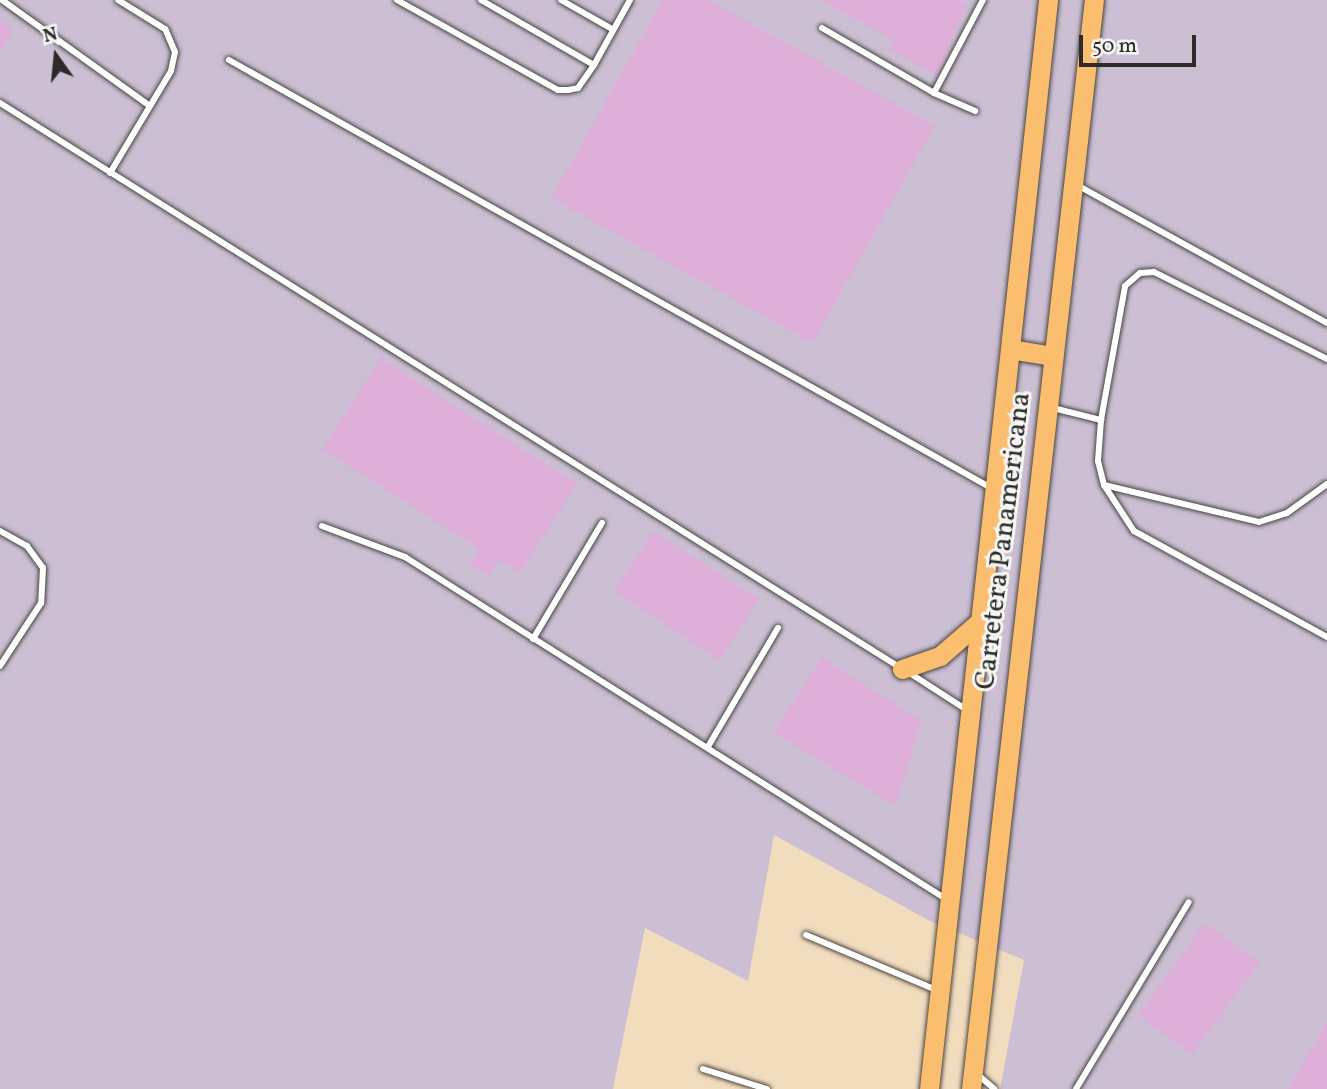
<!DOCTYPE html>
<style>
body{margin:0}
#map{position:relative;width:1327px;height:1089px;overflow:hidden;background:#f2dcbe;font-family:Vollkorn,serif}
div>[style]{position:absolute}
.industrial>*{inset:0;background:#ccbfd4}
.building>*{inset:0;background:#deafd9;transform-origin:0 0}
.roads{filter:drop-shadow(0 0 2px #494641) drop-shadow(0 0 2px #494641)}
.lane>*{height:6px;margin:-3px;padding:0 3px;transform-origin:3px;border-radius:3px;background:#fff}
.primary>*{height:19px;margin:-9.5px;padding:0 9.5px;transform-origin:9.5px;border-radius:9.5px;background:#fabe6e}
span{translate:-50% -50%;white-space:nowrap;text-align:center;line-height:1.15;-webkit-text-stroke:6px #f6f6f2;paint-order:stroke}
.street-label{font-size:28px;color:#2b2b2b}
.north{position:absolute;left:21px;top:21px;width:70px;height:70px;-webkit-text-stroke:5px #f6f6f2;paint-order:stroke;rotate:345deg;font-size:19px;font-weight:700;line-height:28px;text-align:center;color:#2b2b2b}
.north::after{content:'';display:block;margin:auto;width:24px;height:32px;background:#2b2b2b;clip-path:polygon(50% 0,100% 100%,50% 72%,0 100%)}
.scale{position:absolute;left:1079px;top:35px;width:117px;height:32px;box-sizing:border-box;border:4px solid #2b2b2b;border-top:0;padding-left:9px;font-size:21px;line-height:24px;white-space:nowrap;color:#2b2b2b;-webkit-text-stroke:5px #f6f6f2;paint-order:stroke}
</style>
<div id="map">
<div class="industrial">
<i style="clip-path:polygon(0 0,1327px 0,1327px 1089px,1000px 1089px,1024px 960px,930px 921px,774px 835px,748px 981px,645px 928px,613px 1089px,0 1089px)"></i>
</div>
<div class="building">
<i style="clip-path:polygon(663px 0,709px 0,935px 126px,812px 343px,551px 198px)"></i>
<i style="clip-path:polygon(820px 0,960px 0,968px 4px,936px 75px,889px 49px,893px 40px)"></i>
<i style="clip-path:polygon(0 20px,14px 29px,0 51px)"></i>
<i style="clip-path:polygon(381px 358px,577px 484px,520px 573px,499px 560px,488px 576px,469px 564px,479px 549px,322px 449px)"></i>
<i style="left:653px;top:531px;width:126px;height:72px;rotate:33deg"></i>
<i style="clip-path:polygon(822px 657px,921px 721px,896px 806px,773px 732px)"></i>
<i style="left:1205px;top:923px;width:67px;height:114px;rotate:36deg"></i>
<i style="clip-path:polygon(1327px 1023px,1327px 1089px,1287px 1089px)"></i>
</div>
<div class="roads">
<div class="lane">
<i style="left:2px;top:0;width:182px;rotate:35.6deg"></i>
<i style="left:397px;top:0;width:184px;rotate:29.2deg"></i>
<i style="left:558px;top:90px;width:10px"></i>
<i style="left:568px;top:90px;width:10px;rotate:-11deg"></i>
<i style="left:578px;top:88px;width:28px;rotate:-55deg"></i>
<i style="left:594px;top:65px;width:74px;rotate:-61deg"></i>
<i style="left:481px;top:0;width:130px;rotate:29.9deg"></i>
<i style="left:561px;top:0;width:59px;rotate:29.6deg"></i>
<i style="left:822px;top:28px;width:129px;rotate:30.1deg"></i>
<i style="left:934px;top:93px;width:45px;rotate:23.7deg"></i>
<i style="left:229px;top:60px;width:874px;rotate:29.32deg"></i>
<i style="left:934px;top:93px;width:105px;rotate:-62.2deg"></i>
<i style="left:0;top:103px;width:1061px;rotate:32.1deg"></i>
<i style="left:110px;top:173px;width:119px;rotate:-59.1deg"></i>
<i style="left:171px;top:71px;width:19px;rotate:-78deg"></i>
<i style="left:175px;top:52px;width:25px;rotate:-113deg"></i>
<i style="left:165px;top:29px;width:55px;rotate:-148.3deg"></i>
<i style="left:1077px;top:185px;width:286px;rotate:28.9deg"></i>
<i style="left:1049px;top:407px;width:54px;rotate:14deg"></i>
<i style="left:1101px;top:420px;width:41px;rotate:94.2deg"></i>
<i style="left:1098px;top:461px;width:25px;rotate:76deg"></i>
<i style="left:1104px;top:485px;width:55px;rotate:56.9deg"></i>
<i style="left:1134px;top:531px;width:220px;rotate:28.8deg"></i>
<i style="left:1101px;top:420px;width:136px;rotate:-79.8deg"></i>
<i style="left:1125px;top:286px;width:20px;rotate:-41deg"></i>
<i style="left:1140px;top:273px;width:14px;rotate:-4deg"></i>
<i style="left:1154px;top:272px;width:194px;rotate:26.7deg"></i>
<i style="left:1104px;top:485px;width:159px;rotate:13.4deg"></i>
<i style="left:1259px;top:522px;width:29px;rotate:-18deg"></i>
<i style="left:1287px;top:513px;width:49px;rotate:-35.9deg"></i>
<i style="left:322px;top:526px;width:89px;rotate:20.5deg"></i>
<i style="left:405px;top:557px;width:640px;rotate:32.3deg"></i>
<i style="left:0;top:531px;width:31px;rotate:29deg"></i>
<i style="left:27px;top:546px;width:27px;rotate:54deg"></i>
<i style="left:43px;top:568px;width:35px;rotate:93deg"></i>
<i style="left:41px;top:603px;width:75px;rotate:123.1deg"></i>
<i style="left:533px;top:639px;width:135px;rotate:-59.3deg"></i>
<i style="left:908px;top:672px;width:70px;rotate:32.8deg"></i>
<i style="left:709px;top:745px;width:136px;rotate:-59.5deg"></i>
<i style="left:806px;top:935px;width:141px;rotate:22.9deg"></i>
<i style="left:703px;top:1069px;width:67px;rotate:17.4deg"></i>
<i style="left:977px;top:1074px;width:23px;rotate:41deg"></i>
<i style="left:1076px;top:1089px;width:218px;rotate:-58.9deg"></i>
</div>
<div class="primary">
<i style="left:1010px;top:349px;width:44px;rotate:9.2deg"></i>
<i style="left:902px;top:669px;width:40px;rotate:-18.9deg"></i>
<i style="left:940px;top:656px;width:50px;rotate:-41deg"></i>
<i style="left:929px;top:1089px;width:1095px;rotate:-83.76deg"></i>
<i style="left:971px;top:1089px;width:1096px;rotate:-83.56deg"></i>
</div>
</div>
<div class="street-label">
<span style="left:1004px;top:541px;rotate:-83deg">Carretera Panamericana</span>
</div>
<div class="north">N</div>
<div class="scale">50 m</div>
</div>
